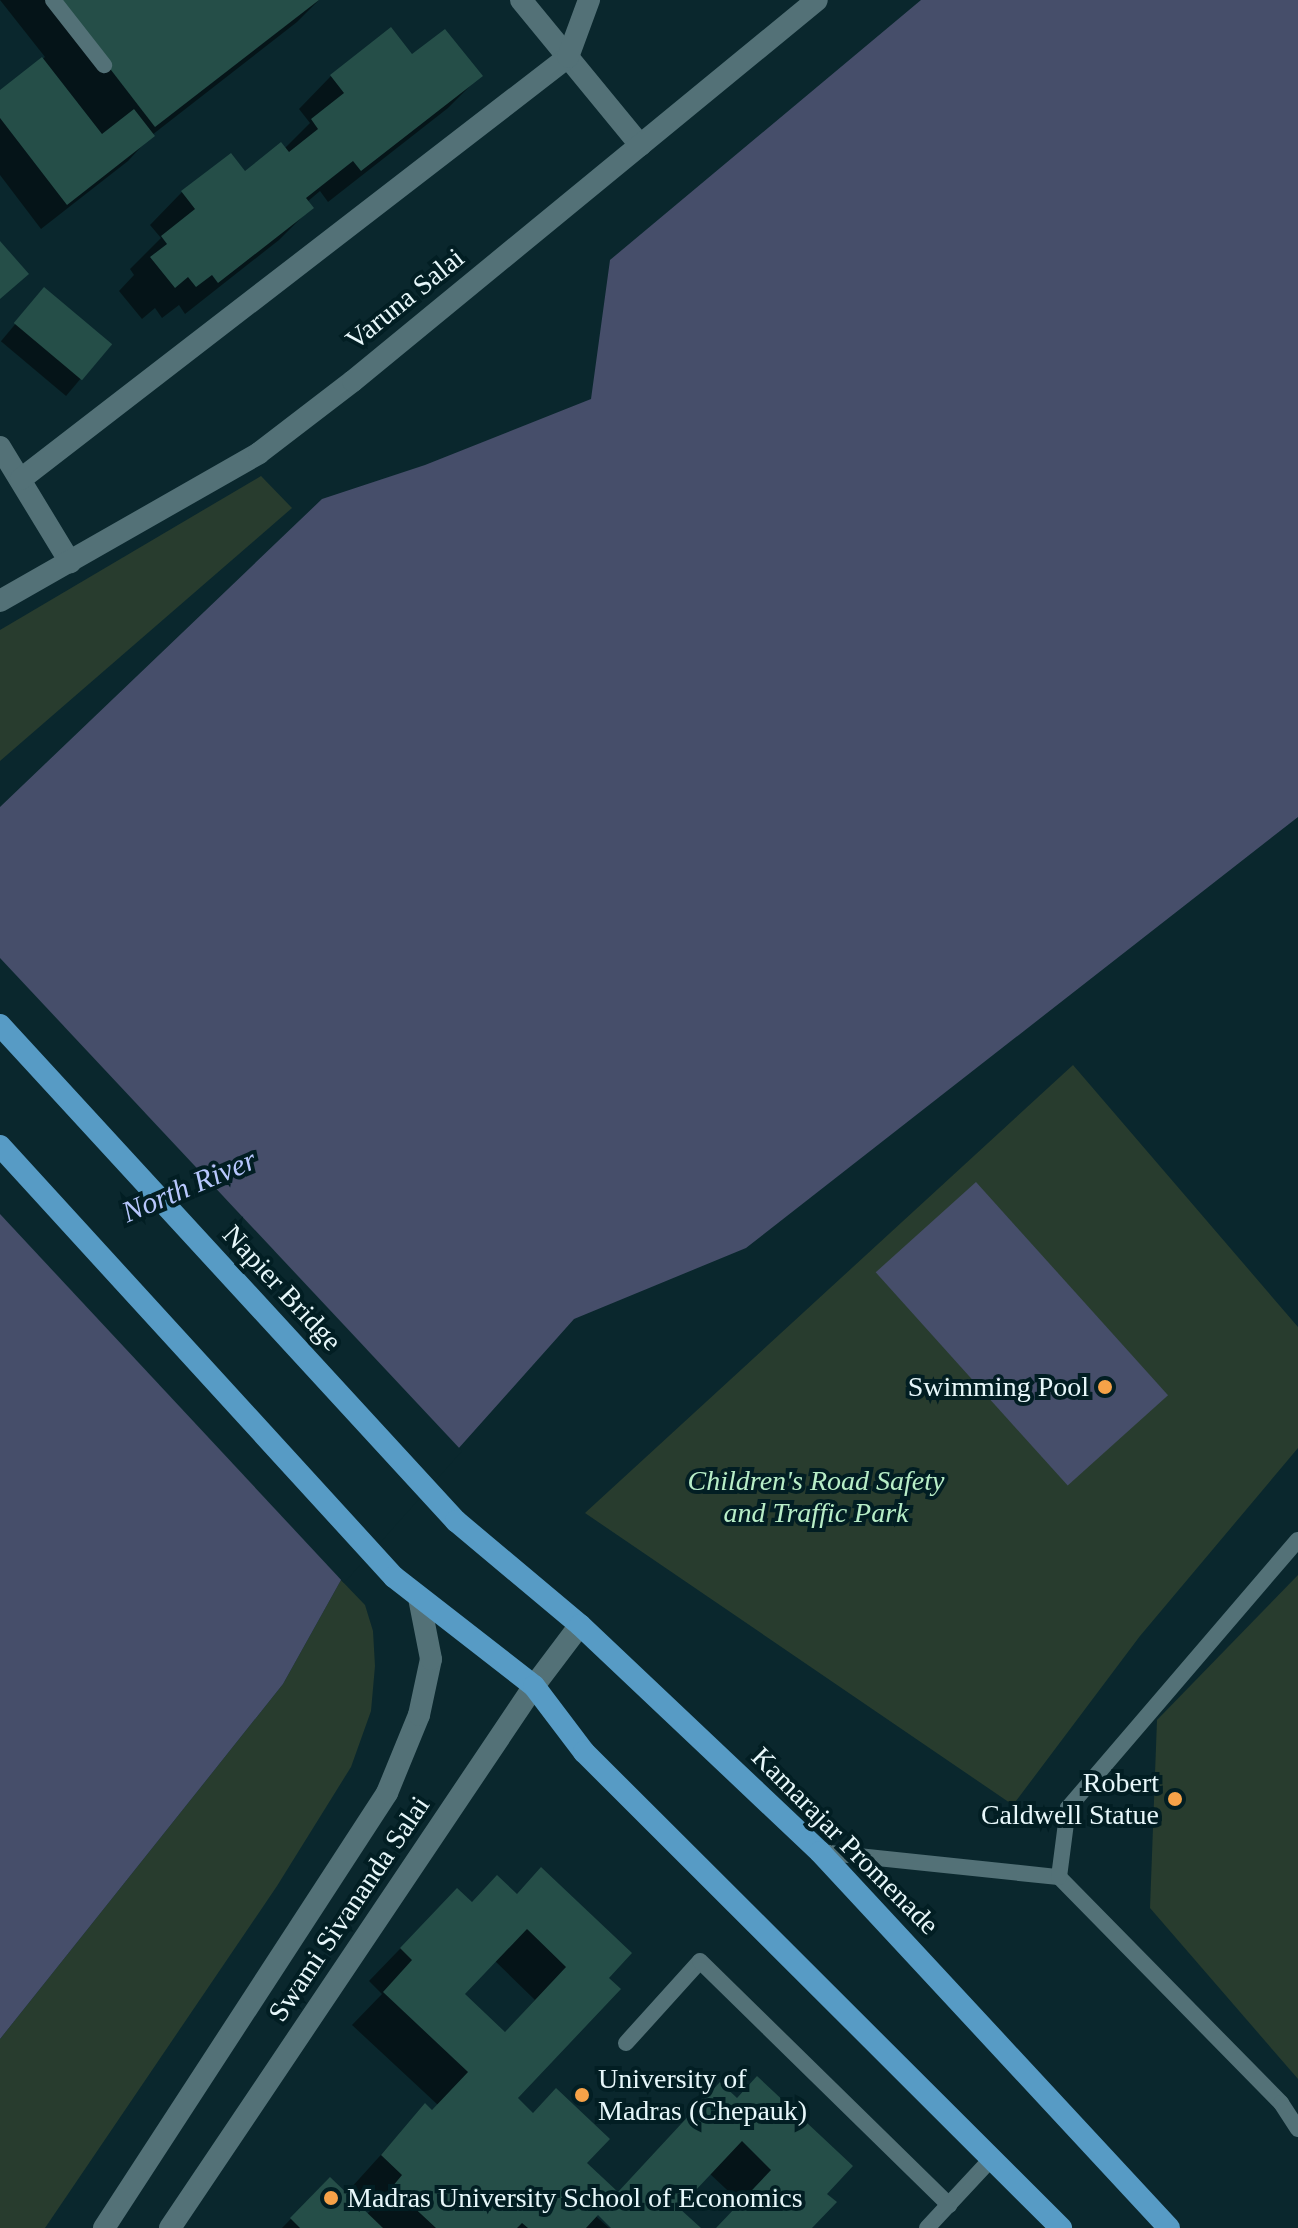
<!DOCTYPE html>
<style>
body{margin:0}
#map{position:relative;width:1298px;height:2228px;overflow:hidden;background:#0a272d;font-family:"Times New Roman",serif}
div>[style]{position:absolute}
.green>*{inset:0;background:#283c2e}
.water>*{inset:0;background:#464e6a;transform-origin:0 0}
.pier>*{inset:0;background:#0a272d}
.shadow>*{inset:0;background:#0007;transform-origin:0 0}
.building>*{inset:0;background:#254e48;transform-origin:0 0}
.service>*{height:16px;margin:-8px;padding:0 8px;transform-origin:8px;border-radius:8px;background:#537177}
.minor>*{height:22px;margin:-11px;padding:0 11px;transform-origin:11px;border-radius:11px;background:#537177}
.tertiary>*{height:22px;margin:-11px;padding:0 11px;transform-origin:11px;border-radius:11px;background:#537177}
.primary>*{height:22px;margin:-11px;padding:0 11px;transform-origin:11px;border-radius:11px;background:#579bc5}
.dots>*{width:22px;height:22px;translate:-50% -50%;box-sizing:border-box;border:4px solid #021e23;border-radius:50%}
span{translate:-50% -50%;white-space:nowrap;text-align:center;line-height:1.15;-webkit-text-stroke:8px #021e23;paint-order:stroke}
.street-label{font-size:28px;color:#e7f7fa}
.poi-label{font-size:28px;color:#e7f7fa}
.right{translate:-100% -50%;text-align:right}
.left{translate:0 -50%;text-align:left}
.park-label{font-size:28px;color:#b8eec7;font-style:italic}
.water-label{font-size:30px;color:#b7c7fd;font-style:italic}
</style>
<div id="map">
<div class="green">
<i style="clip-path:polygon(261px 476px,292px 508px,0 761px,0 630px)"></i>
<i style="clip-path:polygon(1073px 1065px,1298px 1327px,1298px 1448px,1140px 1636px,1013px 1805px,585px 1513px)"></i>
<i style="clip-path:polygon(1298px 1575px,1298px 2079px,1150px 1908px,1157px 1720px)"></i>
<i style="clip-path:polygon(341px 1580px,365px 1605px,373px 1631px,375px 1666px,371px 1711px,351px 1767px,277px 1886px,45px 2228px,0 2228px,0 2039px,283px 1684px)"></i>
</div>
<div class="water">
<i style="clip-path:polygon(921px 0,1298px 0,1298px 817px,746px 1248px,574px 1319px,341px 1580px,283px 1684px,0 2039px,0 807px,322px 499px,425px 465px,591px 399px,610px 260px)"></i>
<i style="left:976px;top:1182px;width:287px;height:135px;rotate:48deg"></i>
</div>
<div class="pier">
<i style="clip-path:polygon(0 958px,462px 1451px,344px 1583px,0 1214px)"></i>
</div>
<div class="shadow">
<i style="clip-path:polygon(0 0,319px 0,297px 22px,152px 135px,128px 161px,41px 229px,0 175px,0 92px,45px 57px)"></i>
<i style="clip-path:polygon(391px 30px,412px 57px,480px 76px,448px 108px,328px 202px,320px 191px,307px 202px,311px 208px,279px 240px,185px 314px,179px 305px,162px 318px,155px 308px,142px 319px,119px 291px,134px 275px,130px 269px,161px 238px,150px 225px,182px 192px,245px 174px,284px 149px,310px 123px,299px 109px,331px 76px)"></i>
<i style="left:44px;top:290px;width:85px;height:67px;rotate:40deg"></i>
<i style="clip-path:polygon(evenodd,498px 1878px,606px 1978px,515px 2098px,617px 2194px,721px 2085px,825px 2194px,810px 2228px,717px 2228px,741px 2203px,709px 2173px,676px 2208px,698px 2228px,614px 2228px,592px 2207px,589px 2210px,609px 2228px,282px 2228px,330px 2179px,366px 2215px,372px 2209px,350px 2189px,425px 2106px,432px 2112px,438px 2105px,352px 2025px,382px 1994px,369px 1981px,425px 1923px,472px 1904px,498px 1878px,494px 1960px,535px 2000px,504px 2034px,462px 1994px,494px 1960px)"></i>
</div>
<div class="building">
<i style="clip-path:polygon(57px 0,319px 0,155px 127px)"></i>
<i style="clip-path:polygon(391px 27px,412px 54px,445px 29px,483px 76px,361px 171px,353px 161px,306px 198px,314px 208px,218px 283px,212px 275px,196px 287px,188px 277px,175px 288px,150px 257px,167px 244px,161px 236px,195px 209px,181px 191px,231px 153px,245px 171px,281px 142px,289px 152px,318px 129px,311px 119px,344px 93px,330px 75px)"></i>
<i style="clip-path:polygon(42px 57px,102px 134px,134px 109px,155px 136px,67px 205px,0 118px,0 90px)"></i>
<i style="clip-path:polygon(0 241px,29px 274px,0 299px)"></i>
<i style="left:44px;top:287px;width:89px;height:47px;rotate:40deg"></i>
<i style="clip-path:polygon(evenodd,541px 1867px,632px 1953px,609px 1978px,621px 1989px,518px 2098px,533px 2113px,556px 2088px,610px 2139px,587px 2163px,618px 2192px,720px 2082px,737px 2098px,757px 2076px,853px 2166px,827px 2194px,837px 2202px,812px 2228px,716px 2228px,771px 2170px,742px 2141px,679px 2208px,701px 2228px,611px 2228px,598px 2215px,586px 2228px,528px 2228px,522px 2223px,517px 2228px,436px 2228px,392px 2187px,402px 2175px,381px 2155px,425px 2103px,432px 2110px,468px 2072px,383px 1992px,412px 1960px,400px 1948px,457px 1888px,472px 1902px,497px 1875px,517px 1894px,541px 1867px,527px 1929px,566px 1967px,505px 2032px,465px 1994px,527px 1929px)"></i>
<i style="clip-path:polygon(330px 2177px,383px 2228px,300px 2228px,290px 2218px)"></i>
</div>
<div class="service">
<i style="left:53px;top:0;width:83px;rotate:51.9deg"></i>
<i style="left:820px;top:1852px;width:240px;rotate:6deg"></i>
<i style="left:1059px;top:1877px;width:317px;rotate:45.5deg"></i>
<i style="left:1281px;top:2103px;width:31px;rotate:57deg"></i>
<i style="left:1059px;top:1877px;width:70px;rotate:-82.6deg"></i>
<i style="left:1068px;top:1808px;width:353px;rotate:-49.4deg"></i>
<i style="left:626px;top:2043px;width:110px;rotate:-47.9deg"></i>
<i style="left:700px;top:1961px;width:349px;rotate:44.4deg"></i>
<i style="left:927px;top:2228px;width:97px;rotate:-47.1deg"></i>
</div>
<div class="minor">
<i style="left:521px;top:0;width:188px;rotate:50.6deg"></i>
<i style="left:0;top:447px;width:135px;rotate:58.7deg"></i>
<i style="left:21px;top:479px;width:691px;rotate:-37.65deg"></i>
<i style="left:568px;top:57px;width:61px;rotate:-69.8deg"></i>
</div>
<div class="tertiary">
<i style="left:0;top:601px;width:298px;rotate:-29.7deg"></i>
<i style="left:259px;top:453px;width:118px;rotate:-37.5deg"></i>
<i style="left:353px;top:381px;width:600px;rotate:-39.39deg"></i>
<i style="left:104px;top:2228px;width:519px;rotate:-56.95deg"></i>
<i style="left:387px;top:1793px;width:84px;rotate:-67.7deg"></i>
<i style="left:419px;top:1715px;width:57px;rotate:-77.9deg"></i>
<i style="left:431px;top:1659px;width:62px;rotate:-101.1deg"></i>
<i style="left:170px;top:2228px;width:653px;rotate:-56.12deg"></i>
<i style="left:534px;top:1686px;width:76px;rotate:-53deg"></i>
</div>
<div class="primary">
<i style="left:0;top:1025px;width:674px;rotate:47.41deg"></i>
<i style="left:456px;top:1521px;width:162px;rotate:40deg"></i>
<i style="left:580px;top:1625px;width:330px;rotate:43.4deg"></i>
<i style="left:820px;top:1852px;width:513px;rotate:47.13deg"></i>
<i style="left:0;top:1146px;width:584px;rotate:47.57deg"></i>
<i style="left:394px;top:1577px;width:177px;rotate:37.9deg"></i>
<i style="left:534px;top:1686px;width:83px;rotate:52.9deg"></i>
<i style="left:584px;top:1752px;width:674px;rotate:44.94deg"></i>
</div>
<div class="dots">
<i style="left:1105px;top:1387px;background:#f6a248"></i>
<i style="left:1175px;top:1799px;background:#f6a248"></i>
<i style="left:582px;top:2095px;background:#f6a248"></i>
<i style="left:331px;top:2198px;background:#f6a248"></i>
</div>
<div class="street-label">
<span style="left:405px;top:299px;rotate:-39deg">Varuna Salai</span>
<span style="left:282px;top:1288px;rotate:47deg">Napier Bridge</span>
<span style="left:845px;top:1841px;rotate:45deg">Kamarajar Promenade</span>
<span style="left:349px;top:1909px;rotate:-56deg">Swami Sivananda Salai</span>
</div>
<div class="poi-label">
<span class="right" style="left:1089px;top:1387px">Swimming Pool</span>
<span class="right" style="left:1159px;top:1799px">Robert<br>Caldwell Statue</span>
<span class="left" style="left:598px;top:2095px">University of<br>Madras (Chepauk)</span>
<span class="left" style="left:347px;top:2198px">Madras University School of Economics</span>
</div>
<div class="park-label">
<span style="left:816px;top:1497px">Children's Road Safety<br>and Traffic Park</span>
</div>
<div class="water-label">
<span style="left:189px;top:1186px;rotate:-23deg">North River</span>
</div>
</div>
